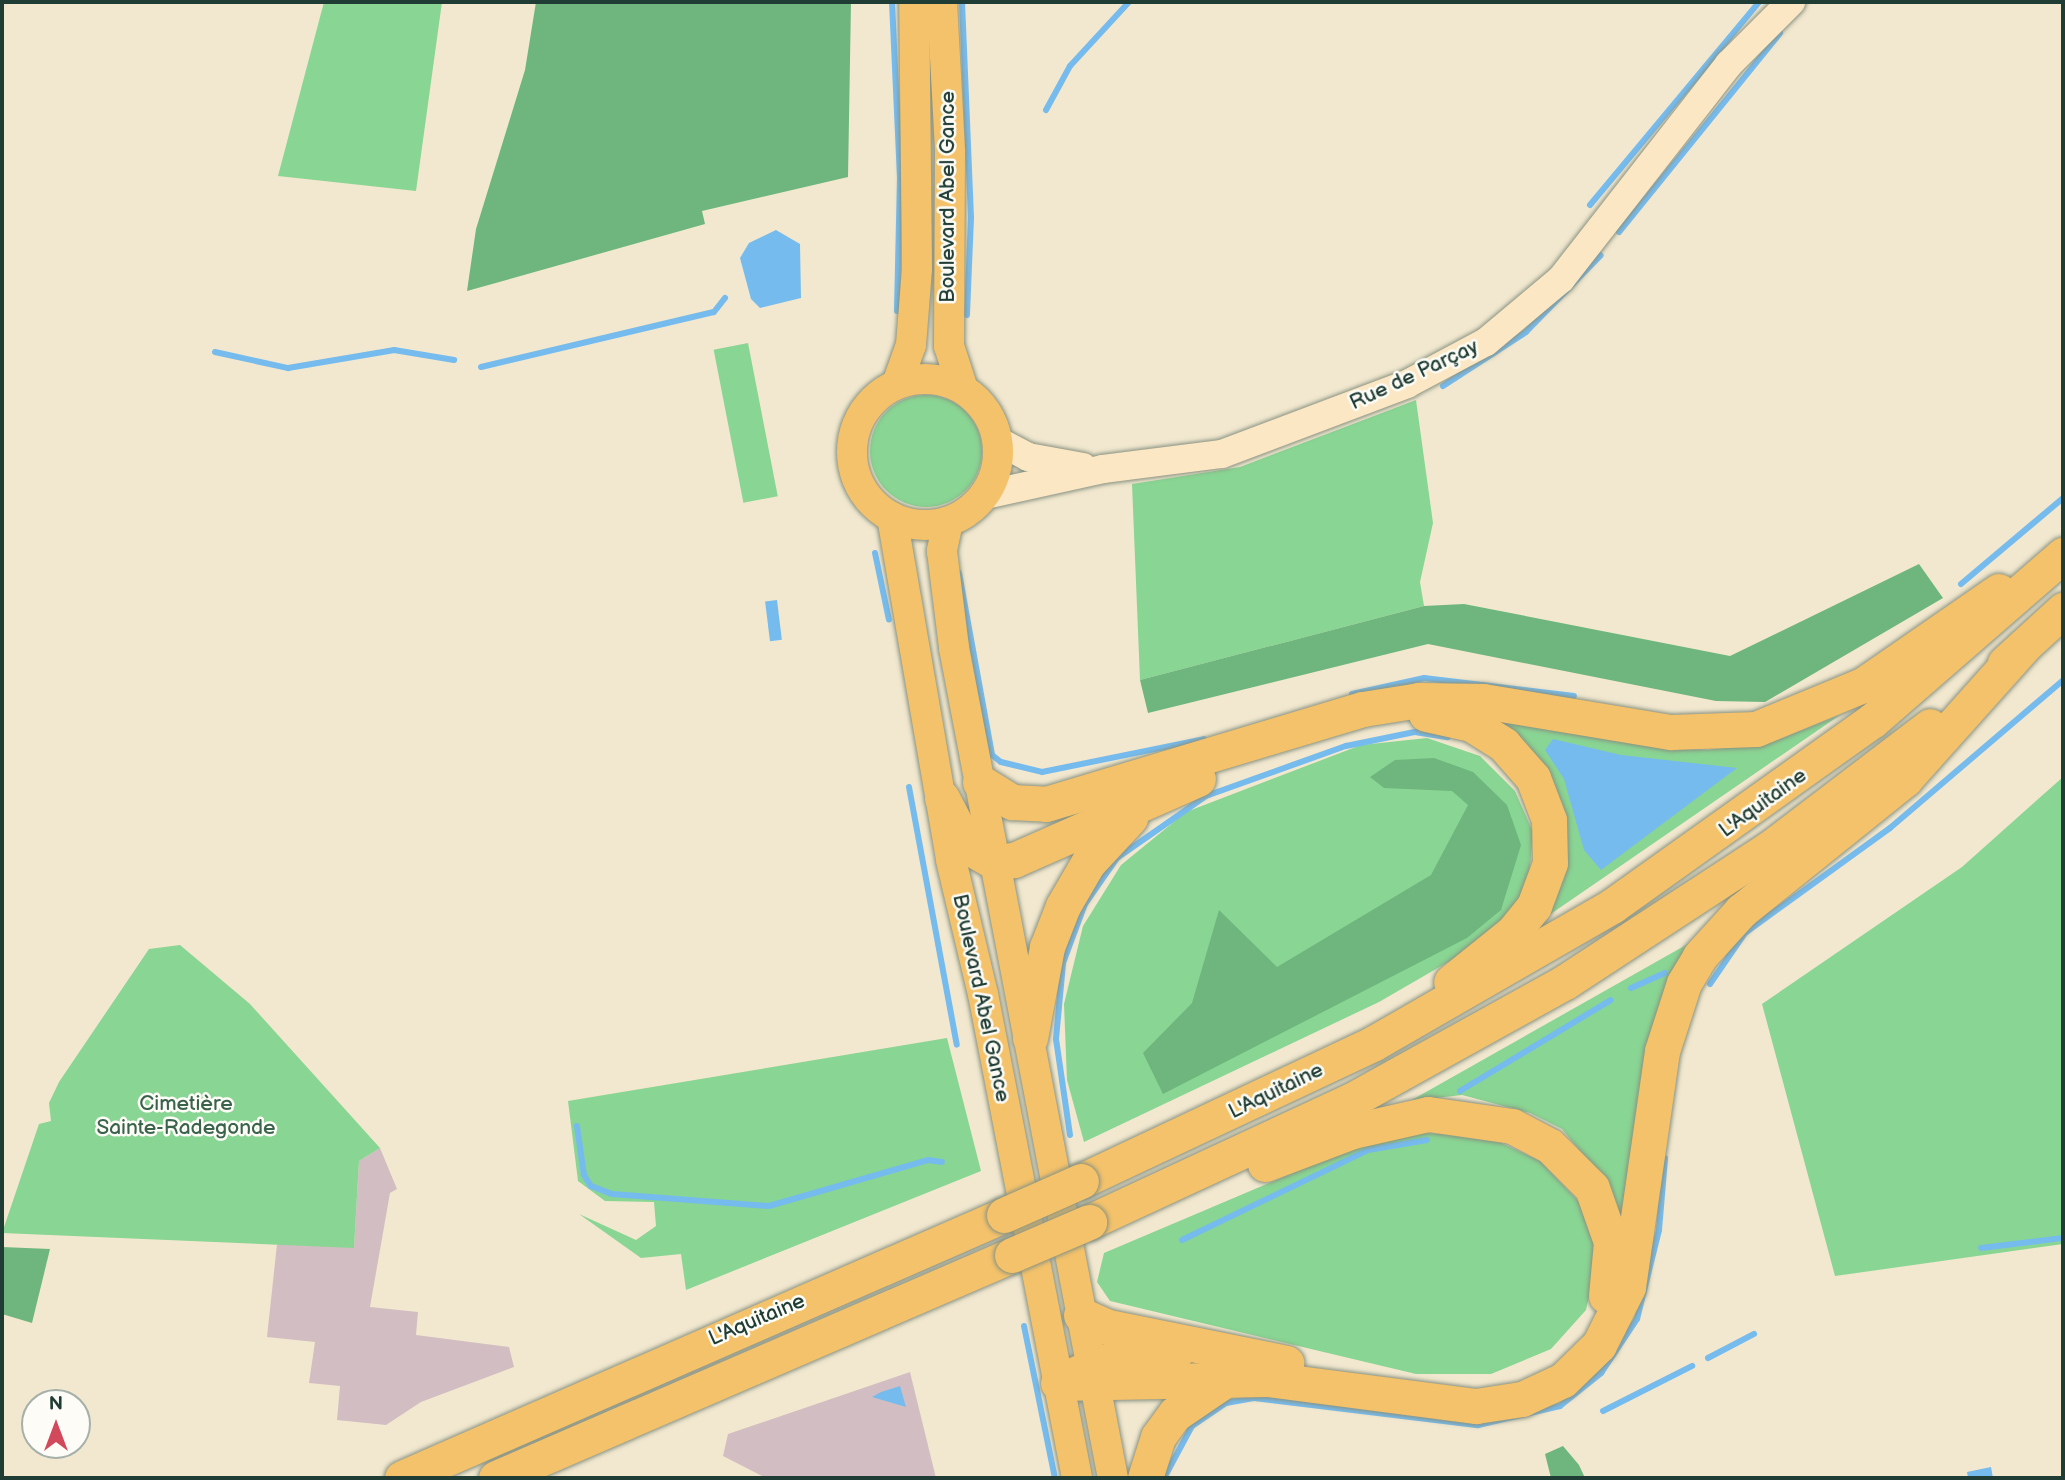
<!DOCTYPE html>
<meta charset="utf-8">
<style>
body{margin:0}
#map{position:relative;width:2065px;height:1480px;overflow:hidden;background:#f2e8cf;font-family:"Balsamiq Sans",sans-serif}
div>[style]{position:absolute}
.industrial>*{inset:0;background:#d2bec2}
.green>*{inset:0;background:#89d593;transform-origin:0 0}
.round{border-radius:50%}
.forest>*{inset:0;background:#6eb67d}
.water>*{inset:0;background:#76bbed;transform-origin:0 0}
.stream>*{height:6px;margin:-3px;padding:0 3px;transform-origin:3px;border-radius:3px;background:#76bbed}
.roads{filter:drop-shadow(0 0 2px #889282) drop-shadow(0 0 2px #889282)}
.secondary>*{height:28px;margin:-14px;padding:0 14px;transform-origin:14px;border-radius:14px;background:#fbe7c3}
.primary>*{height:30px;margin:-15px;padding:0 15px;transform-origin:15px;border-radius:15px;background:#f4c26a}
.primary>.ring{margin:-15px;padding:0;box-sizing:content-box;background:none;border:30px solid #f4c26a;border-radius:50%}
.highway>*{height:35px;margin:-17.5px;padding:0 17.5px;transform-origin:17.5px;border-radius:17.5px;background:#f4c26a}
.bridges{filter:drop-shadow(0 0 2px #889282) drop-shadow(0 0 2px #889282)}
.highway-bridge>*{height:35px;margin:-17.5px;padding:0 17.5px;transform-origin:17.5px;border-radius:17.5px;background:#f4c26a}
span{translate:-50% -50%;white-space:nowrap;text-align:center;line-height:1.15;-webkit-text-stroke:5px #fdfcf7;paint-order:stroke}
.street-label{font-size:21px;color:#1f3d34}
.park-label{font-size:21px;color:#3a634c}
.frame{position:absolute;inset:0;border:4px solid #1f3d34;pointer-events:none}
.north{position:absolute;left:21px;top:1389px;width:70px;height:70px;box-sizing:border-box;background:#fdfcf7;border:2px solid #a4b0a9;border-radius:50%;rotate:0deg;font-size:19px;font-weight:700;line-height:28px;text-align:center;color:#1f3d34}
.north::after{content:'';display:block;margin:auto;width:24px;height:32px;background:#d1495b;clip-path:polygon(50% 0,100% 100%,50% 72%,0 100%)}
</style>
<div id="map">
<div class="industrial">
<i style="clip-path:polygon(380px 1148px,397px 1189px,390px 1193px,370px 1307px,418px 1312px,416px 1335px,509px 1347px,514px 1367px,421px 1402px,386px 1425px,337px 1420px,340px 1386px,309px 1383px,315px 1342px,267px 1337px,277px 1244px,354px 1247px,359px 1161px)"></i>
<i style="clip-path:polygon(910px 1372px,936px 1478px,766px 1478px,723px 1456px,728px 1434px)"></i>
</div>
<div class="green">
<i style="clip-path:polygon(324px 2px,442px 2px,416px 191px,278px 176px)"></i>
<i style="left:748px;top:343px;width:156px;height:35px;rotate:79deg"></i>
<i class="round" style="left:870px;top:395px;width:112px;height:112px"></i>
<i style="clip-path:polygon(1416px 400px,1433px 523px,1420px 582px,1424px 606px,1140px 680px,1132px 484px,1240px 467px)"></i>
<i style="clip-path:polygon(1466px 711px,1646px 746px,1708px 750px,1775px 741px,1840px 715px,1542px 920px,1564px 840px)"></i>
<i style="clip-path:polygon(1427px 738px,1480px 756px,1515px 791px,1533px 832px,1529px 878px,1511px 916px,1474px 947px,1379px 1002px,1084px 1142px,1067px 1080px,1064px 1004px,1083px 926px,1121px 865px,1186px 812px,1361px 745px)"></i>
<i style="clip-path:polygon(2063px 777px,2063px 1244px,1835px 1276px,1762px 1004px,1962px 867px)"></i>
<i style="clip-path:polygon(1693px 941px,1623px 1232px,1609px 1186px,1562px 1129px,1530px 1113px,1462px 1095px,1410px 1101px)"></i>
<i style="clip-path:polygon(180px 945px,250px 1004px,380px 1148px,359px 1161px,354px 1248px,2px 1233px,39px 1124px,51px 1121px,49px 1103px,59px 1082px,149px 949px)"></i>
<i style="clip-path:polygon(947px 1038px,981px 1171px,686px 1290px,681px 1254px,641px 1258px,579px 1214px,636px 1240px,656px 1226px,654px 1202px,605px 1201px,578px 1181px,568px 1101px)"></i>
<i style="clip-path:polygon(1425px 1133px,1489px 1137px,1540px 1161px,1582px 1205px,1598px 1258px,1586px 1310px,1551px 1349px,1491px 1374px,1416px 1374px,1110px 1301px,1097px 1282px,1104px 1253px,1347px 1150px)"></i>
</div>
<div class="forest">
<i style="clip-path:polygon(536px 2px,851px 2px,848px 177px,702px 211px,705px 224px,467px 291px,476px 229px,525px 70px)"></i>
<i style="clip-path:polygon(1919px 564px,1943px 598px,1765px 702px,1716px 701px,1428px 644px,1148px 713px,1140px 680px,1424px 606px,1464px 604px,1730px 656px)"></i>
<i style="clip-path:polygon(1434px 758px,1473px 772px,1507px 805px,1521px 845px,1501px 910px,1467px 938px,1163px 1094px,1143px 1053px,1192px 1003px,1219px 910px,1277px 967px,1431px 875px,1468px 805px,1452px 791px,1384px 788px,1370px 777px,1395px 760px)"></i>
<i style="clip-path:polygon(2px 1247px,50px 1249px,32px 1323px,2px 1314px)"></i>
<i style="clip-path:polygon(1563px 1446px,1579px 1465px,1585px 1478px,1551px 1478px,1545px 1454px)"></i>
</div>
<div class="water">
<i style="clip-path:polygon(776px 230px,800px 244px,801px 298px,760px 308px,751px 299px,740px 258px,749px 243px)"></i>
<i style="left:777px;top:600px;width:40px;height:12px;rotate:83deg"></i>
<i style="clip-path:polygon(1553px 739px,1621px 755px,1737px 768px,1601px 870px,1584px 850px,1564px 779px,1545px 750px)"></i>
<i style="clip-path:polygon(900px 1386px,906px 1407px,872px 1397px,881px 1392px)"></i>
<i style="clip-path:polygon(1991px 1467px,1993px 1478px,1968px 1478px,1967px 1472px)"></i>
</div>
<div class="stream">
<i style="left:892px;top:2px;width:175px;rotate:87.4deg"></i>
<i style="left:900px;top:177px;width:134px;rotate:91.3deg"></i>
<i style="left:962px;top:2px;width:216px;rotate:87.6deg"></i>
<i style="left:971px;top:218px;width:97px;rotate:92.4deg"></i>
<i style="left:1046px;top:110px;width:50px;rotate:-61.4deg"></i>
<i style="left:1070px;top:66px;width:87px;rotate:-47.3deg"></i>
<i style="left:1590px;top:205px;width:264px;rotate:-50.2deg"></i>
<i style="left:1619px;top:232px;width:256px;rotate:-51deg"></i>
<i style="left:215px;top:352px;width:75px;rotate:12.4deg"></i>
<i style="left:288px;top:368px;width:108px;rotate:-9.6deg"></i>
<i style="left:394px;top:350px;width:61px;rotate:9.5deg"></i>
<i style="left:481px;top:367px;width:239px;rotate:-13.3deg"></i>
<i style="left:714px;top:312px;width:18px;rotate:-52deg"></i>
<i style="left:1443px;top:386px;width:99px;rotate:-33deg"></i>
<i style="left:1526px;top:332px;width:107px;rotate:-45.8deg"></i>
<i style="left:875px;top:553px;width:68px;rotate:78.2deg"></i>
<i style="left:959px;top:573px;width:185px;rotate:79.7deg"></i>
<i style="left:992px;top:755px;width:11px;rotate:38deg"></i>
<i style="left:1001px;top:762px;width:42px;rotate:13.7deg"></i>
<i style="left:1042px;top:772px;width:165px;rotate:-11.5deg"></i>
<i style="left:1961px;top:584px;width:133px;rotate:-40.1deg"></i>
<i style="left:1352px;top:694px;width:74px;rotate:-12.5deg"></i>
<i style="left:1424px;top:678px;width:151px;rotate:6.8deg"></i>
<i style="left:909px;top:787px;width:262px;rotate:79.5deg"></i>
<i style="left:1710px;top:984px;width:62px;rotate:-55.5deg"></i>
<i style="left:1745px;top:933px;width:179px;rotate:-35.9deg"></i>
<i style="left:1890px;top:828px;width:228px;rotate:-40.5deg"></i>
<i style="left:1631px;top:988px;width:37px;rotate:-24deg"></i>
<i style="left:1460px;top:1091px;width:176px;rotate:-31.1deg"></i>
<i style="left:577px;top:1126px;width:49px;rotate:81.9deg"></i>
<i style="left:584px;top:1175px;width:13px;rotate:58deg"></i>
<i style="left:591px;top:1186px;width:22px;rotate:21deg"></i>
<i style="left:612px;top:1194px;width:157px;rotate:4.4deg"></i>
<i style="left:769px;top:1206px;width:166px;rotate:-16.1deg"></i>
<i style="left:928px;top:1160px;width:14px;rotate:8deg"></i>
<i style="left:1070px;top:1135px;width:97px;rotate:-98.3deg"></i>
<i style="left:1056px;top:1039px;width:76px;rotate:-84.7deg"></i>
<i style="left:1063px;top:963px;width:63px;rotate:-69.6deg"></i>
<i style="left:1085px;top:904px;width:56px;rotate:-55.2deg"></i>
<i style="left:1117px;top:858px;width:108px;rotate:-34.9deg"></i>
<i style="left:1206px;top:796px;width:149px;rotate:-19.7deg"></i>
<i style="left:1346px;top:746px;width:70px;rotate:-11.5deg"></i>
<i style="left:1415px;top:732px;width:33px;rotate:9deg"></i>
<i style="left:1182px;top:1240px;width:207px;rotate:-25.8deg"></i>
<i style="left:1368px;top:1150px;width:60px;rotate:-9.6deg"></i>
<i style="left:1981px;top:1248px;width:83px;rotate:-7deg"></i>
<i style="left:1024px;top:1326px;width:155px;rotate:78.5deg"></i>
<i style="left:1708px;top:1358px;width:52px;rotate:-27.6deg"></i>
<i style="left:1603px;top:1411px;width:100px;rotate:-26.8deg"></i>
<i style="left:1164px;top:1478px;width:59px;rotate:-61.7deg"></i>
<i style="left:1192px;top:1426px;width:41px;rotate:-34.1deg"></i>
<i style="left:1226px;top:1403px;width:28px;rotate:-10deg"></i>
<i style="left:1254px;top:1398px;width:226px;rotate:6.9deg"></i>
<i style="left:1478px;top:1425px;width:84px;rotate:-13deg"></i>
<i style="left:1560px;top:1406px;width:53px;rotate:-38.8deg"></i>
<i style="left:1601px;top:1373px;width:65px;rotate:-56.3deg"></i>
<i style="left:1637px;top:1319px;width:92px;rotate:-76.1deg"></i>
<i style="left:1659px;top:1230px;width:72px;rotate:-85.2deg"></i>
</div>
<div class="roads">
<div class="secondary">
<i style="left:998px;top:441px;width:34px;rotate:28deg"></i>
<i style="left:1028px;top:457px;width:56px;rotate:10.3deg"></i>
<i style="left:985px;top:495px;width:121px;rotate:-12.4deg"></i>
<i style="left:1103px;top:469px;width:120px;rotate:-7.2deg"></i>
<i style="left:1222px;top:454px;width:198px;rotate:-20.7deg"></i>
<i style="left:1407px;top:384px;width:89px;rotate:-28deg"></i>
<i style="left:1486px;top:342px;width:98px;rotate:-40deg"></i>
<i style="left:1561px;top:279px;width:273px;rotate:-52deg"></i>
<i style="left:1729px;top:64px;width:88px;rotate:-45deg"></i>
</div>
<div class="primary">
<i style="left:942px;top:2px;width:150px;rotate:86.9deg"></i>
<i style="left:950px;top:152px;width:194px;rotate:90.3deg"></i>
<i style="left:949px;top:346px;width:45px;rotate:72deg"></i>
<i class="ring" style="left:852px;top:379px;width:116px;height:116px"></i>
<i style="left:897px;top:384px;width:41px;rotate:-70.3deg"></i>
<i style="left:911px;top:345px;width:76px;rotate:-85.5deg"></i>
<i style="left:917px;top:269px;width:267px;rotate:-90.6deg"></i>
<i style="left:892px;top:517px;width:348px;rotate:80.2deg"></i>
<i style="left:951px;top:860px;width:138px;rotate:76.6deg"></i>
<i style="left:983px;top:994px;width:493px;rotate:79deg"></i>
<i style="left:948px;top:522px;width:30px;rotate:102deg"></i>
<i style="left:942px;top:551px;width:98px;rotate:82.9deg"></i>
<i style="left:954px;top:648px;width:845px;rotate:79.16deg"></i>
</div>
<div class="highway">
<i style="left:2005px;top:663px;width:79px;rotate:-42.4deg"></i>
<i style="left:1426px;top:714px;width:46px;rotate:12.5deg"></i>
<i style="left:1471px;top:724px;width:39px;rotate:32deg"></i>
<i style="left:1504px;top:745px;width:44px;rotate:48.7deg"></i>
<i style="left:1533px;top:778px;width:45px;rotate:69.1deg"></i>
<i style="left:1549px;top:820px;width:43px;rotate:88.7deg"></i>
<i style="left:1550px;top:863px;width:46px;rotate:110.4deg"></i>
<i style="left:1534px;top:906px;width:35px;rotate:129deg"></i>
<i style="left:1512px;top:933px;width:78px;rotate:141.2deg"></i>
<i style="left:980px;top:782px;width:38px;rotate:32deg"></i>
<i style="left:1012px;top:802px;width:34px;rotate:3deg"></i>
<i style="left:1046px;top:804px;width:331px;rotate:-16.7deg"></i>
<i style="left:1363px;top:709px;width:57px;rotate:-9.1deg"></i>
<i style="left:1419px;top:700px;width:64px;rotate:0.9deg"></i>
<i style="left:1483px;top:701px;width:191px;rotate:9.4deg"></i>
<i style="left:1671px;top:732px;width:85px;rotate:-2deg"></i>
<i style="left:1756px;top:729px;width:116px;rotate:-22.4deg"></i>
<i style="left:1863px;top:685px;width:165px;rotate:-34.7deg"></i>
<i style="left:942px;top:798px;width:54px;rotate:62.5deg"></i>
<i style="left:967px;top:846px;width:32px;rotate:30deg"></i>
<i style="left:995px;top:862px;width:19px;rotate:-6deg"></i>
<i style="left:1014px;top:860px;width:201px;rotate:-23.8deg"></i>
<i style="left:1030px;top:1038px;width:93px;rotate:-79.4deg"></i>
<i style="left:1047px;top:947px;width:44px;rotate:-68.7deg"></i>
<i style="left:1063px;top:906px;width:50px;rotate:-59.8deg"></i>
<i style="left:1088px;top:863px;width:62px;rotate:-47deg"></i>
<i style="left:1265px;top:1164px;width:94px;rotate:-20.6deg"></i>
<i style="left:1353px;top:1131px;width:77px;rotate:-12.8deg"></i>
<i style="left:1428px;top:1114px;width:85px;rotate:8.1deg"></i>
<i style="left:1512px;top:1126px;width:43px;rotate:27.8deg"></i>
<i style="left:1550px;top:1146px;width:59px;rotate:45deg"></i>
<i style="left:1592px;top:1188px;width:57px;rotate:70.6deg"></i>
<i style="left:1611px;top:1242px;width:54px;rotate:95.3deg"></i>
<i style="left:1081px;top:1181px;width:324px;rotate:-25.2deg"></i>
<i style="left:1374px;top:1043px;width:275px;rotate:-29.9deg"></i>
<i style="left:1612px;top:906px;width:320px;rotate:-35.5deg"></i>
<i style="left:1873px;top:720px;width:252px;rotate:-41deg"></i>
<i style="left:1089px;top:1222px;width:290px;rotate:-24.9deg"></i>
<i style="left:1352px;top:1100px;width:244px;rotate:-29deg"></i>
<i style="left:1565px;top:982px;width:245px;rotate:-33.2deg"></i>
<i style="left:1770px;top:848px;width:201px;rotate:-37.3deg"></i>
<i style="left:1081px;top:1315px;width:30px;rotate:24deg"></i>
<i style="left:1108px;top:1327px;width:182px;rotate:11.4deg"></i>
<i style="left:1064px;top:1379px;width:42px;rotate:-24.1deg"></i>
<i style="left:1102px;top:1362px;width:78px;rotate:-9.6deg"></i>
<i style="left:1058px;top:1383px;width:209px;rotate:-1.1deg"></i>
<i style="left:1267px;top:1379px;width:211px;rotate:7.4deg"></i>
<i style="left:1476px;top:1406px;width:47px;rotate:-8.7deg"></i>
<i style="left:1522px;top:1399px;width:45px;rotate:-24.9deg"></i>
<i style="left:1563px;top:1380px;width:50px;rotate:-44.2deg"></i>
<i style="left:1599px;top:1345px;width:65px;rotate:-63.4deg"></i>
<i style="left:1628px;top:1287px;width:238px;rotate:-81.8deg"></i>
<i style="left:1662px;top:1051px;width:71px;rotate:-72.1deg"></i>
<i style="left:1684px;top:983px;width:31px;rotate:-59deg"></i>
<i style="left:1700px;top:956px;width:61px;rotate:-47.7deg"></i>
<i style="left:1741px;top:911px;width:211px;rotate:-38.8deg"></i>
<i style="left:1905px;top:779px;width:177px;rotate:-48.2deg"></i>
<i style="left:402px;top:1478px;width:657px;rotate:-23.6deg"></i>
<i style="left:496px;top:1478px;width:562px;rotate:-23.37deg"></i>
<i style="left:1145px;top:1478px;width:43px;rotate:-72.4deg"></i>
<i style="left:1158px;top:1437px;width:29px;rotate:-54deg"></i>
<i style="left:1175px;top:1414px;width:64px;rotate:-34.2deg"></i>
</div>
</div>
<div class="bridges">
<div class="highway-bridge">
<i style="left:1004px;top:1215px;width:84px;rotate:-23.8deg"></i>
<i style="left:1012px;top:1255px;width:84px;rotate:-23.2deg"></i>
</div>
</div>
<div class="street-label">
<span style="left:948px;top:197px;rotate:-90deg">Boulevard Abel Gance</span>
<span style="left:1414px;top:375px;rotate:-25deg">Rue de Parçay</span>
<span style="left:1763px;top:803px;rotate:-36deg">L'Aquitaine</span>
<span style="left:981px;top:998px;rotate:78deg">Boulevard Abel Gance</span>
<span style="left:1276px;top:1091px;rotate:-26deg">L'Aquitaine</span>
<span style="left:757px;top:1320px;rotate:-23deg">L'Aquitaine</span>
</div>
<div class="park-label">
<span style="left:186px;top:1116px">Cimetière<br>Sainte-Radegonde</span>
</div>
<div class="frame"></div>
<div class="north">N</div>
</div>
